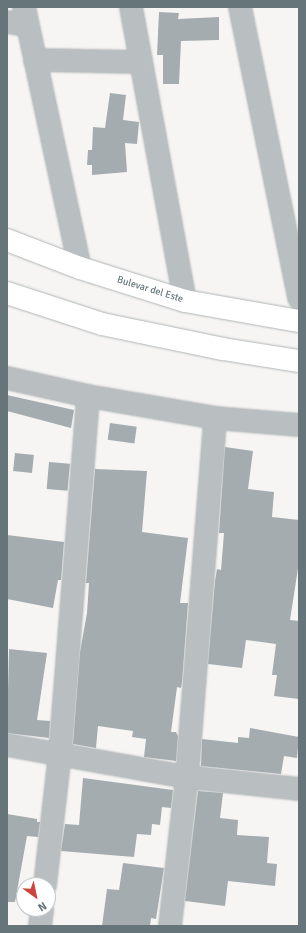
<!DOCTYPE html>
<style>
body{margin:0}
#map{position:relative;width:306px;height:933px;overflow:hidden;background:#f6f5f3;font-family:Signika,sans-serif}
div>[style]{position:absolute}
.building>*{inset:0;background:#a4acaf;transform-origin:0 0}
.roads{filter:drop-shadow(0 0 1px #b0b4b6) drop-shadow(0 0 1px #b0b4b6)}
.minor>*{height:22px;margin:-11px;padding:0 11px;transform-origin:11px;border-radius:11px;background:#b9bfc1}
.highway>*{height:22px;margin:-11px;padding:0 11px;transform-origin:11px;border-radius:11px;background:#fff}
span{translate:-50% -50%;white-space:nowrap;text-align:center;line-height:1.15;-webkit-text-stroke:4px #fff;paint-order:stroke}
.street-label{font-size:10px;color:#65757a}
.frame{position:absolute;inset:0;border:8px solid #65757a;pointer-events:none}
.north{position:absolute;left:16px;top:877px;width:40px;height:40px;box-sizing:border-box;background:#fff;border:1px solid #c1c8ca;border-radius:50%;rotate:147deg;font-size:11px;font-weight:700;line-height:16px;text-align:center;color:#65757a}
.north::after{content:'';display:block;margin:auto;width:14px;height:18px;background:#cd443d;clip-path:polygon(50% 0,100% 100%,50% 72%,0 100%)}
</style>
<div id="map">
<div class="building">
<i style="clip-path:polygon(159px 12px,179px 13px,178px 19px,219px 17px,219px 40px,181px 41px,179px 84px,163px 84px,163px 55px,157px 55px)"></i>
<i style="clip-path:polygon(110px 93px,126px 95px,123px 120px,139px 122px,137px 144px,125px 143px,127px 172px,92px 175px,92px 165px,87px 165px,88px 150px,92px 150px,93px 127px,105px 128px)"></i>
<i style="clip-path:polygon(7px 395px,74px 410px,71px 428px,7px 411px)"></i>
<i style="left:110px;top:423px;width:27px;height:17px;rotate:8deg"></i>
<i style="clip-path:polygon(225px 447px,253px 451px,248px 489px,274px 492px,272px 517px,299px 520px,299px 562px,290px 620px,299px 621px,299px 699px,274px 696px,277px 675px,272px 675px,276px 644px,246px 640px,242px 668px,208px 664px,215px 581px,217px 569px,221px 570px,224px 533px,219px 533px)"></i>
<i style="left:15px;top:453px;width:19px;height:18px;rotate:6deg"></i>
<i style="left:49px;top:462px;width:21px;height:27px;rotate:5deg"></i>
<i style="clip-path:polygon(95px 469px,147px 471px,142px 532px,188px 538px,180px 603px,188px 603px,182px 682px,181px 688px,177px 687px,171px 732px,176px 732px,178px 736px,176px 761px,144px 757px,146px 739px,132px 737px,133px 731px,98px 726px,96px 748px,73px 744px,80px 652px,87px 613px,89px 583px,86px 583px)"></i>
<i style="clip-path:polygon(7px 535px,64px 542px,61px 580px,58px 580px,53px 608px,7px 599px)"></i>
<i style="clip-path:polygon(9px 649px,47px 653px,37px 720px,50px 721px,49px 738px,7px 733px)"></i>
<i style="clip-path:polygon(250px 728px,299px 737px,297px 758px,284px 756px,281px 774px,201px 766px,202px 739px,238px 743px,238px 737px,249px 738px)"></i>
<i style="clip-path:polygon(83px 778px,173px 790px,171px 808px,162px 807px,160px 825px,152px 824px,151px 835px,137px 834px,134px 857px,61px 851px,65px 824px,79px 825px)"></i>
<i style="clip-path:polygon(198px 791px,223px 793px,220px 818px,238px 820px,237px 835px,269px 837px,267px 863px,277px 864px,275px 886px,228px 881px,225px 906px,185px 901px)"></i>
<i style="clip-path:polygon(7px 814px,37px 819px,37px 822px,40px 822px,38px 837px,27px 836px,15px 902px,7px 902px)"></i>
<i style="clip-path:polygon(123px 863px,164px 868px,156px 919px,151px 918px,150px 926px,102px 926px,107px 889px,119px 890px)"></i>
</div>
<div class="roads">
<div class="minor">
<i style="left:24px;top:7px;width:267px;rotate:77.9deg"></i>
<i style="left:131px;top:7px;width:299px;rotate:79.6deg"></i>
<i style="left:240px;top:7px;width:297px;rotate:78.5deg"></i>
<i style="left:7px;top:22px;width:20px;rotate:9deg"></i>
<i style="left:35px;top:60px;width:106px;rotate:1.1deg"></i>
<i style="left:7px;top:378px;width:83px;rotate:12.5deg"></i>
<i style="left:88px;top:396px;width:129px;rotate:9.8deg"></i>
<i style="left:215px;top:418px;width:84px;rotate:4.8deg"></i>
<i style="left:7px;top:745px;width:183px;rotate:10.1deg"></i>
<i style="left:187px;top:777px;width:113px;rotate:6.1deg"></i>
<i style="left:45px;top:885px;width:132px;rotate:-83.5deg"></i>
<i style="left:60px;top:754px;width:359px;rotate:-85.5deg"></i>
<i style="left:40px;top:926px;width:17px;rotate:-83deg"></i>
<i style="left:170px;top:926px;width:150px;rotate:-83.5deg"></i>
<i style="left:187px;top:777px;width:360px;rotate:-85.5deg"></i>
</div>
<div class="highway">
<i style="left:7px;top:240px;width:78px;rotate:21deg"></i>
<i style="left:80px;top:268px;width:110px;rotate:17.4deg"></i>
<i style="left:185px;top:301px;width:116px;rotate:10deg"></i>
<i style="left:7px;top:293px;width:100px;rotate:18.1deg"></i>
<i style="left:102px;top:324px;width:124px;rotate:11.7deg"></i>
<i style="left:223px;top:349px;width:77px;rotate:9deg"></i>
</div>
</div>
<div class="street-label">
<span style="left:150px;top:290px;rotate:17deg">Bulevar del Este</span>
</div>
<div class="frame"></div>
<div class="north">N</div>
</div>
